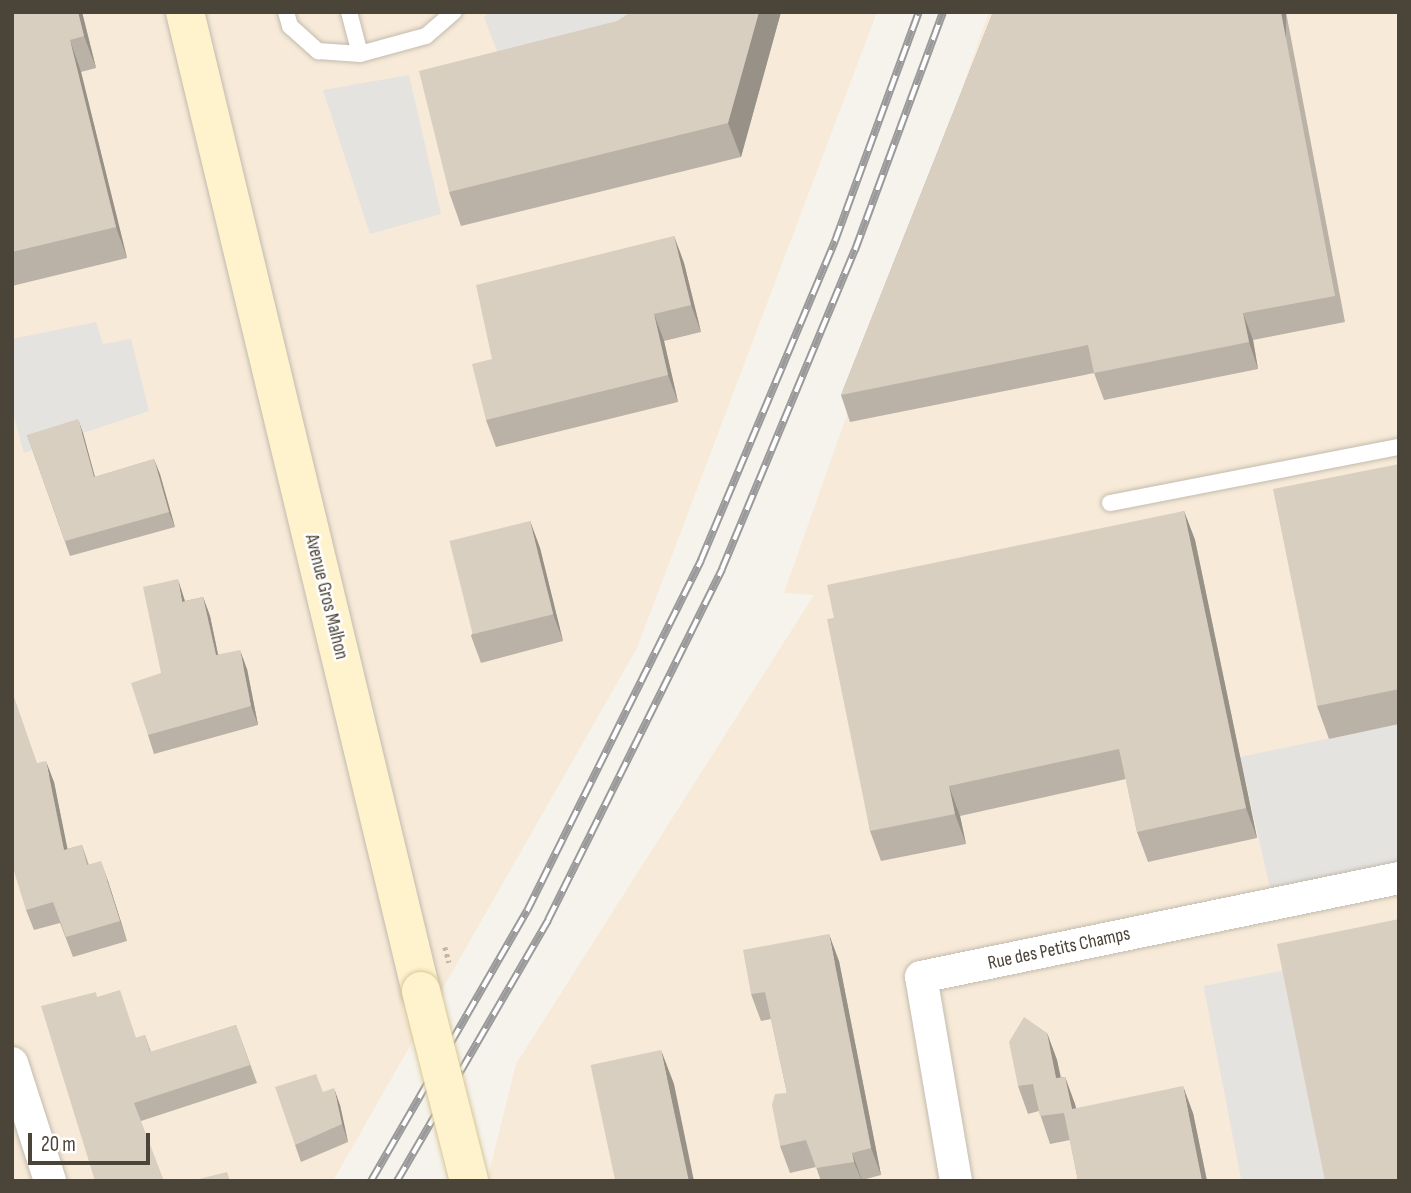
<!DOCTYPE html>
<style>
body{margin:0}
#map{position:relative;width:1411px;height:1193px;overflow:hidden;background:#f6f3ec;font-family:"Sofia Sans Condensed",sans-serif}
div>[style]{position:absolute}
.commercial>*{inset:0;background:#f7ead8}
.parking>*{inset:0;background:#e5e3e0;transform-origin:0 0}
.roads{filter:drop-shadow(0 0 2px #c2bbae) drop-shadow(0 0 2px #c2bbae)}
.service>*{height:16px;margin:-8px;padding:0 8px;transform-origin:8px;border-radius:8px;background:#fff}
.minor>*{height:32px;margin:-16px;padding:0 16px;transform-origin:16px;border-radius:16px;background:#fff}
.secondary>*{height:38px;margin:-19px;padding:0 19px;transform-origin:19px;border-radius:19px;background:#fff3cd}
.rail>*{height:8px;margin-top:-4px;transform-origin:0;background:repeating-linear-gradient(90deg,#fff 0 16px,#9a9a9a 0 32px);box-sizing:border-box;border-block:2px solid #9a9a9a}
.path-bridge>*{height:4.5px;margin-top:-2.25px;transform-origin:0;background:repeating-linear-gradient(90deg,#c4b79f 0 3.5px,transparent 0 7px)}
.bridges{filter:drop-shadow(0 0 2px #d6c79b) drop-shadow(0 0 2px #d6c79b)}
.secondary-bridge>*{height:38px;margin:-19px;padding:0 19px;transform-origin:19px;border-radius:19px;background:#fff3cd}
.wall>*{inset:0;background:#bab2a6}
.shaded-wall>*{inset:0;background:#979187;transform-origin:0 0}
.building>*{inset:0;background:#d8cfc1;transform-origin:0 0}
span{translate:-50% -50%;white-space:nowrap;text-align:center;line-height:1.15;-webkit-text-stroke:5px #fff;paint-order:stroke}
.street-label{font-size:19px;color:#4b4439}
.frame{position:absolute;inset:0;border:14px solid #4b4439;pointer-events:none}
.scale{position:absolute;left:28px;top:1133px;width:122px;height:32px;box-sizing:border-box;border:4px solid #4b4439;border-top:0;padding-left:9px;font-size:21px;line-height:24px;white-space:nowrap;color:#4b4439;-webkit-text-stroke:5px #fff;paint-order:stroke}
</style>
<div id="map">
<div class="commercial">
<i style="clip-path:polygon(12px 12px,877px 12px,637px 648px,333px 1181px,12px 1181px)"></i>
<i style="clip-path:polygon(989px 12px,1399px 12px,1399px 1181px,487px 1181px,516px 1064px,814px 595px,784px 593px)"></i>
</div>
<div class="parking">
<i style="clip-path:polygon(489px 12px,657px 12px,510px 85px,484px 17px)"></i>
<i style="clip-path:polygon(409px 75px,441px 214px,370px 234px,323px 90px)"></i>
<i style="clip-path:polygon(96px 322px,103px 344px,131px 339px,149px 411px,24px 453px,12px 410px,12px 339px)"></i>
<i style="clip-path:polygon(1399px 724px,1399px 878px,1274px 905px,1240px 757px)"></i>
<i style="left:1286px;top:970px;width:215px;height:84px;rotate:79deg"></i>
</div>
<div class="roads">
<div class="service">
<i style="left:286px;top:12px;width:15px;rotate:74deg"></i>
<i style="left:290px;top:26px;width:38px;rotate:42deg"></i>
<i style="left:318px;top:51px;width:42px;rotate:4.1deg"></i>
<i style="left:360px;top:54px;width:68px;rotate:-15.3deg"></i>
<i style="left:426px;top:36px;width:37px;rotate:-41deg"></i>
<i style="left:349px;top:12px;width:43px;rotate:75.3deg"></i>
<i style="left:1110px;top:503px;width:294px;rotate:-11deg"></i>
</div>
<div class="minor">
<i style="left:12px;top:1063px;width:124px;rotate:72.1deg"></i>
<i style="left:956px;top:1181px;width:207px;rotate:-99.7deg"></i>
<i style="left:921px;top:977px;width:488px;rotate:-11.7deg"></i>
</div>
<div class="secondary">
<i style="left:185px;top:12px;width:1007px;rotate:76.45deg"></i>
</div>
</div>
<div class="rail">
<i style="left:371px;top:1181px;width:312px;rotate:-60deg"></i>
<i style="left:527px;top:911px;width:392px;rotate:-63.6deg"></i>
<i style="left:701px;top:560px;width:346px;rotate:-67.2deg"></i>
<i style="left:835px;top:241px;width:244px;rotate:-69.9deg"></i>
<i style="left:397px;top:1181px;width:302px;rotate:-59.9deg"></i>
<i style="left:548px;top:920px;width:392px;rotate:-63.6deg"></i>
<i style="left:722px;top:569px;width:346px;rotate:-67.4deg"></i>
<i style="left:855px;top:250px;width:254px;rotate:-69.7deg"></i>
</div>
<div class="path-bridge">
<i style="left:445px;top:947px;width:16px;rotate:75deg"></i>
</div>
<div class="bridges">
<div class="secondary-bridge">
<i style="left:421px;top:991px;width:196px;rotate:75.8deg"></i>
</div>
</div>
<div class="wall">
<i style="clip-path:polygon(12px 12px,82px 12px,96px 68px,81px 72px,127px 258px,12px 286px)"></i>
<i style="clip-path:polygon(781px 12px,741px 157px,461px 226px,449px 192px,617px 21px)"></i>
<i style="clip-path:polygon(993px 12px,1286px 12px,1345px 322px,1253px 340px,1258px 369px,1104px 400px,1094px 373px,850px 422px,841px 395px)"></i>
<i style="clip-path:polygon(674px 236px,684px 263px,701px 332px,664px 341px,678px 402px,496px 447px,486px 420px,492px 359px)"></i>
<i style="clip-path:polygon(83px 433px,95px 477px,154px 459px,175px 527px,70px 556px,27px 435px)"></i>
<i style="clip-path:polygon(1399px 464px,1399px 724px,1329px 739px,1317px 706px)"></i>
<i style="clip-path:polygon(1184px 511px,1195px 540px,1257px 838px,1148px 862px,1137px 832px,1126px 779px,960px 816px,966px 844px,881px 861px,870px 831px,834px 618px)"></i>
<i style="clip-path:polygon(530px 521px,540px 548px,563px 641px,481px 663px,471px 636px)"></i>
<i style="clip-path:polygon(203px 597px,210px 616px,218px 654px,247px 669px,258px 725px,154px 754px,148px 735px,184px 598px,185px 601px)"></i>
<i style="clip-path:polygon(38px 763px,54px 782px,67px 849px,82px 845px,89px 865px,108px 881px,127px 941px,73px 957px,60px 923px,34px 930px,26px 910px)"></i>
<i style="clip-path:polygon(839px 961px,881px 1175px,862px 1180px,862px 1181px,821px 1181px,816px 1167px,790px 1173px,780px 1146px,787px 1093px,771px 1019px,761px 1021px,751px 994px)"></i>
<i style="clip-path:polygon(98px 997px,136px 1038px,145px 1035px,151px 1052px,236px 1025px,257px 1083px,141px 1121px,95px 1181px)"></i>
<i style="clip-path:polygon(1047px 1033px,1057px 1060px,1061px 1077px,1065px 1077px,1076px 1108px,1193px 1113px,1207px 1181px,1078px 1181px,1070px 1140px,1050px 1144px,1039px 1111px,1028px 1114px,1018px 1086px)"></i>
<i style="clip-path:polygon(323px 1092px,340px 1105px,348px 1142px,301px 1162px,295px 1145px)"></i>
</div>
<div class="shaded-wall">
<i style="clip-path:polygon(78px 12px,82px 12px,96px 68px,84px 36px)"></i>
<i style="clip-path:polygon(759px 12px,781px 12px,741px 157px,728px 123px)"></i>
<i style="left:1281px;top:12px;width:5px;height:289px"></i>
<i style="clip-path:polygon(70px 40px,81px 72px,127px 258px,116px 227px)"></i>
<i style="clip-path:polygon(674px 236px,684px 263px,701px 332px,691px 305px)"></i>
<i style="clip-path:polygon(1243px 313px,1253px 340px,1258px 369px,1249px 342px)"></i>
<i style="clip-path:polygon(654px 314px,664px 341px,678px 402px,668px 375px)"></i>
<i style="clip-path:polygon(78px 419px,83px 433px,99px 492px,94px 477px)"></i>
<i style="clip-path:polygon(154px 459px,160px 474px,175px 527px,169px 512px)"></i>
<i style="clip-path:polygon(1184px 511px,1195px 540px,1257px 838px,1246px 808px)"></i>
<i style="clip-path:polygon(530px 521px,540px 548px,563px 641px,553px 614px)"></i>
<i style="clip-path:polygon(178px 579px,184px 598px,189px 620px,182px 602px)"></i>
<i style="clip-path:polygon(203px 597px,210px 616px,222px 674px,216px 655px)"></i>
<i style="clip-path:polygon(240px 650px,247px 669px,258px 725px,251px 706px)"></i>
<i style="clip-path:polygon(46px 761px,54px 782px,72px 871px,64px 850px)"></i>
<i style="clip-path:polygon(949px 786px,960px 816px,966px 844px,955px 814px)"></i>
<i style="clip-path:polygon(101px 861px,108px 881px,127px 941px,120px 921px)"></i>
<i style="clip-path:polygon(829px 934px,839px 961px,881px 1175px,871px 1148px)"></i>
<i style="clip-path:polygon(1047px 1033px,1057px 1060px,1066px 1105px,1056px 1078px)"></i>
<i style="clip-path:polygon(661px 1050px,674px 1084px,694px 1181px,688px 1181px)"></i>
<i style="clip-path:polygon(1065px 1077px,1075px 1104px,1082px 1136px,1072px 1109px)"></i>
<i style="clip-path:polygon(1183px 1086px,1193px 1113px,1207px 1181px,1202px 1181px)"></i>
<i style="clip-path:polygon(334px 1088px,340px 1105px,348px 1142px,342px 1124px)"></i>
<i style="clip-path:polygon(852px 1153px,862px 1180px,862px 1181px,854px 1162px)"></i>
</div>
<div class="building">
<i style="clip-path:polygon(12px 12px,78px 12px,84px 36px,70px 40px,116px 227px,12px 252px)"></i>
<i style="clip-path:polygon(631px 12px,759px 12px,728px 123px,449px 192px,419px 71px,617px 21px)"></i>
<i style="clip-path:polygon(993px 12px,1281px 12px,1335px 296px,1243px 313px,1249px 342px,1094px 373px,1088px 345px,841px 395px)"></i>
<i style="clip-path:polygon(674px 236px,691px 305px,654px 314px,668px 375px,486px 420px,472px 364px,492px 359px,476px 285px)"></i>
<i style="clip-path:polygon(78px 419px,94px 477px,154px 459px,169px 512px,65px 541px,27px 435px)"></i>
<i style="clip-path:polygon(1399px 464px,1399px 689px,1317px 706px,1273px 489px)"></i>
<i style="clip-path:polygon(1184px 511px,1246px 808px,1137px 832px,1119px 749px,949px 786px,955px 814px,870px 831px,827px 619px,834px 618px,827px 585px)"></i>
<i style="left:530px;top:521px;width:96px;height:83px;rotate:76deg"></i>
<i style="clip-path:polygon(178px 579px,182px 602px,203px 597px,216px 655px,240px 650px,251px 706px,148px 735px,131px 683px,161px 673px,143px 587px)"></i>
<i style="clip-path:polygon(12px 691px,37px 763px,46px 761px,64px 850px,82px 845px,87px 865px,101px 861px,120px 921px,66px 937px,53px 902px,26px 910px,12px 865px)"></i>
<i style="clip-path:polygon(1399px 919px,1399px 1181px,1325px 1181px,1277px 944px)"></i>
<i style="clip-path:polygon(829px 934px,871px 1148px,852px 1153px,854px 1162px,816px 1168px,806px 1140px,780px 1146px,772px 1105px,775px 1094px,787px 1093px,765px 992px,751px 994px,743px 950px)"></i>
<i style="clip-path:polygon(120px 990px,136px 1038px,145px 1035px,150px 1052px,236px 1025px,250px 1065px,134px 1103px,164px 1181px,95px 1181px,41px 1006px,96px 992px,97px 997px)"></i>
<i style="clip-path:polygon(1024px 1017px,1047px 1033px,1056px 1078px,1065px 1077px,1072px 1109px,1183px 1086px,1202px 1181px,1078px 1181px,1064px 1113px,1040px 1116px,1033px 1084px,1018px 1086px,1009px 1042px)"></i>
<i style="left:661px;top:1050px;width:134px;height:72px;rotate:78deg"></i>
<i style="clip-path:polygon(316px 1074px,323px 1092px,334px 1088px,342px 1124px,295px 1145px,275px 1087px)"></i>
<i style="clip-path:polygon(227px 1172px,230px 1181px,191px 1181px)"></i>
</div>
<div class="street-label">
<span style="left:326px;top:597px;rotate:76deg">Avenue Gros Malhon</span>
<span style="left:1059px;top:949px;rotate:-12deg">Rue des Petits Champs</span>
</div>
<div class="frame"></div>
<div class="scale">20 m</div>
</div>
